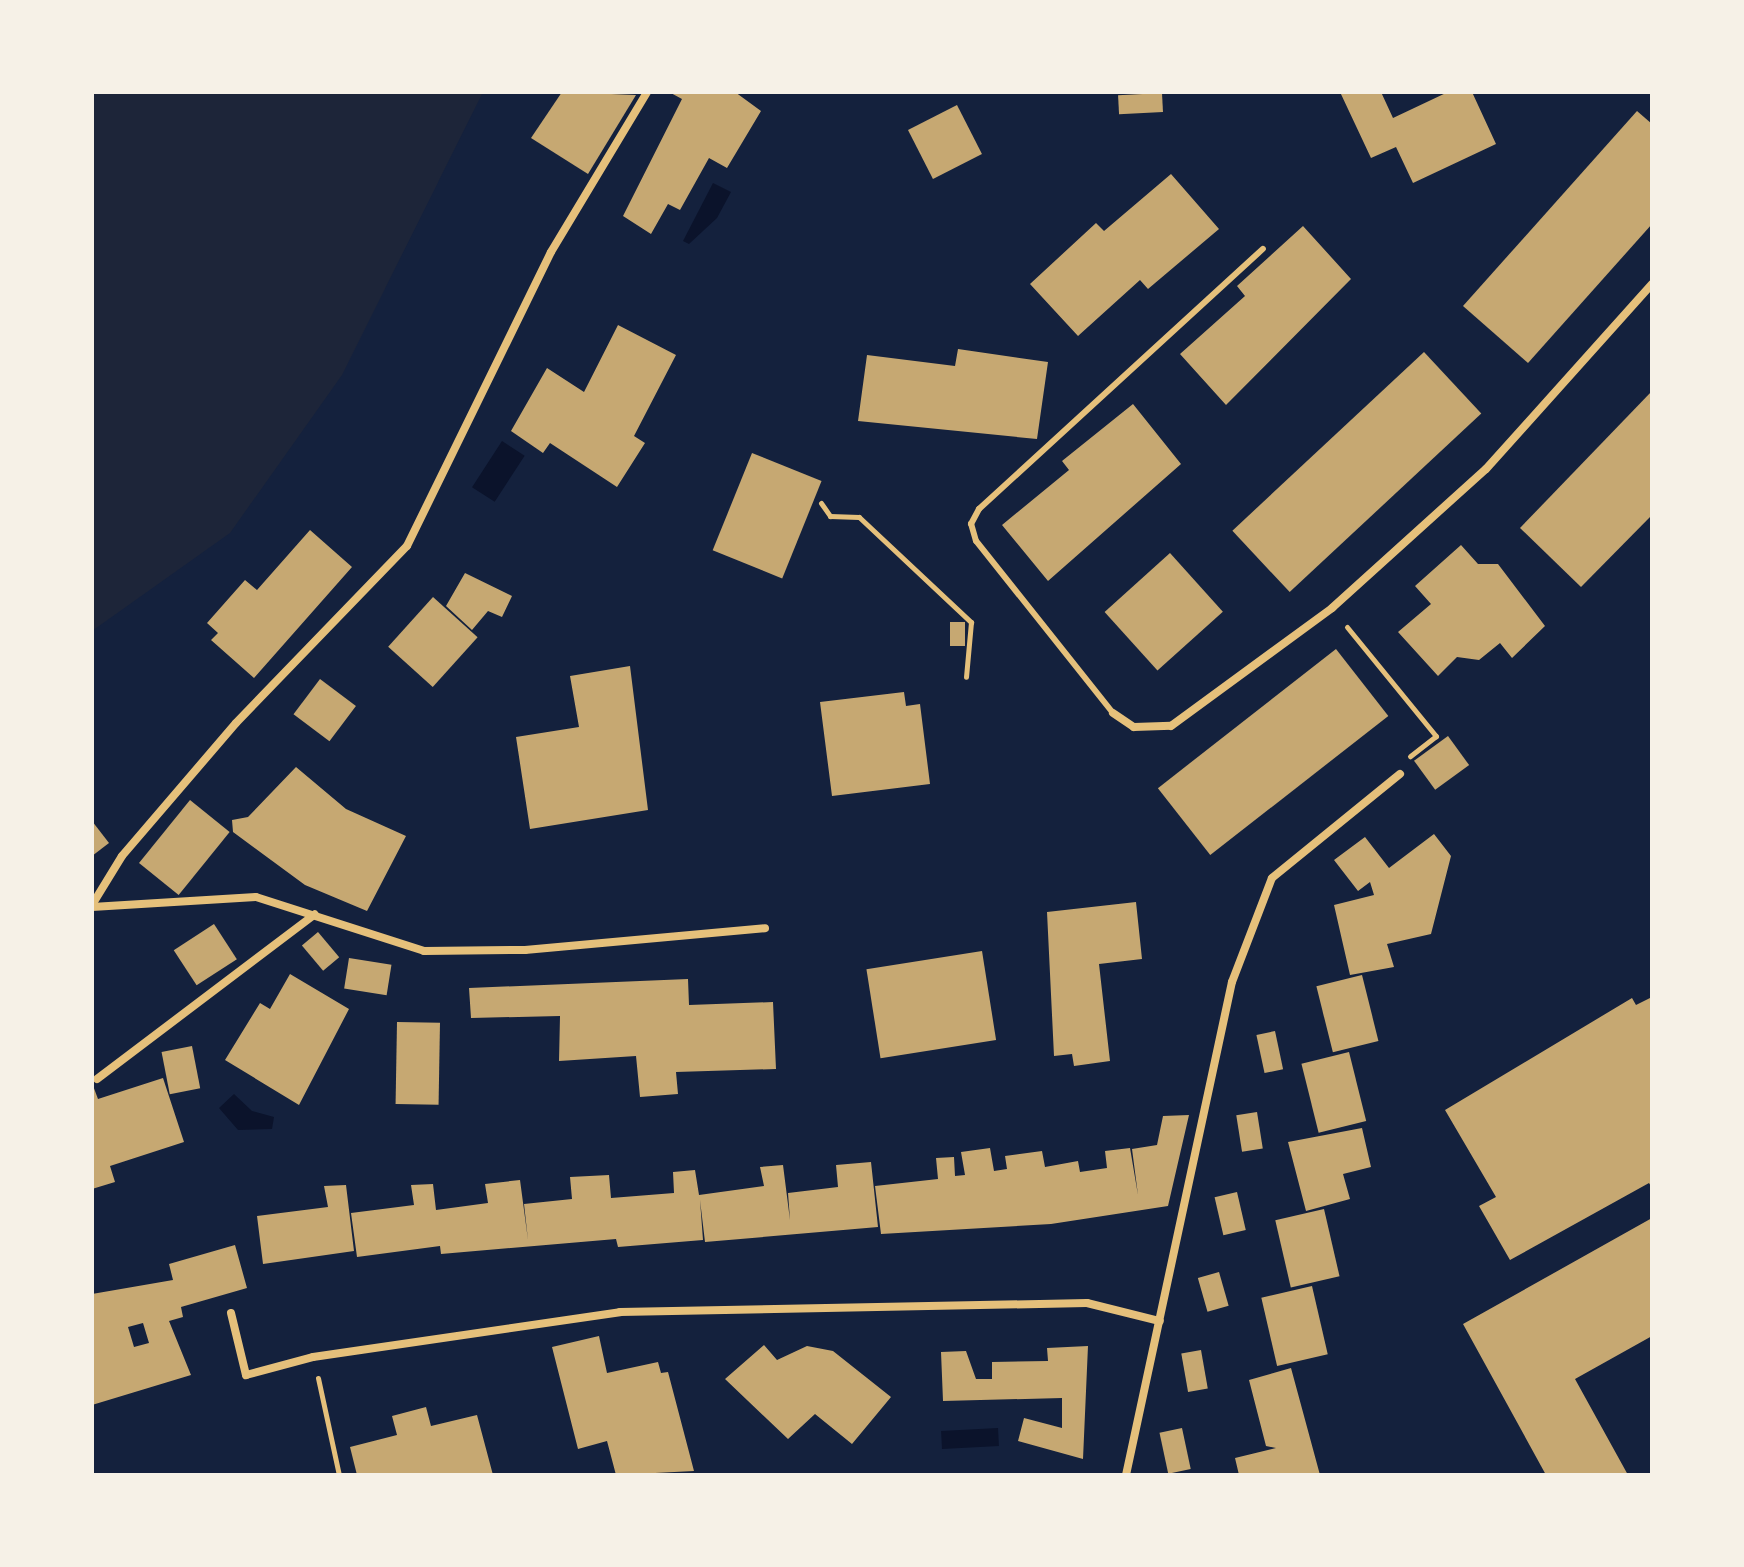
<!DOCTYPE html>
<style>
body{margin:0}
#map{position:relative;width:1744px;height:1567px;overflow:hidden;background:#14213d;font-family:Lora,serif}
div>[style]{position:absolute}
.green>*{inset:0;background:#1d2539}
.water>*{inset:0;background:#0b132b;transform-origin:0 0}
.building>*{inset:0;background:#c6a872;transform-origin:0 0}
.path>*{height:5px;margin:-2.5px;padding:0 2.5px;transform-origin:2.5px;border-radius:2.5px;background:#e5c07b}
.service>*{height:6px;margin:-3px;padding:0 3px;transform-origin:3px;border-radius:3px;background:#e5c07b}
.minor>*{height:8px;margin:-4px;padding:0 4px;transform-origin:4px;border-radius:4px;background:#e5c07b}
span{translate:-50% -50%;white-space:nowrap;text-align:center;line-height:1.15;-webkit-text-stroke:7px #f6f1e7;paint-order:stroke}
.frame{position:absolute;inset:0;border:94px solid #f6f1e7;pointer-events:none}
</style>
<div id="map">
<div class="green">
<i style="clip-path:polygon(92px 92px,483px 92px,342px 375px,230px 533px,92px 631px)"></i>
</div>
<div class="water">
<i style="clip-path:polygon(713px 183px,731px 192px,717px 218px,689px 244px,683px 241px)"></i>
<i style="left:502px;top:441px;width:27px;height:55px;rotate:33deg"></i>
<i style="clip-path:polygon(234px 1094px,252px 1111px,274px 1117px,272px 1129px,238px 1130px,219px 1108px)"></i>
<i style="left:998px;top:1428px;width:18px;height:57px;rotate:87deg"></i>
</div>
<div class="building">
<i style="clip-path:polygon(562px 92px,636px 95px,588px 174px,531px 138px)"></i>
<i style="clip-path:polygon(669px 92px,735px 92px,761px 111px,727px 168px,709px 158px,680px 210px,668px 204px,651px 234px,623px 216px,682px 99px)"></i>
<i style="clip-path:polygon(1340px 92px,1381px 92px,1393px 118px,1448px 92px,1472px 92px,1496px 144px,1413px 183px,1396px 147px,1371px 158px)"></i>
<i style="left:1162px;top:93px;width:19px;height:44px;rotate:87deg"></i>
<i style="left:957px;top:105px;width:55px;height:55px;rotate:63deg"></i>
<i style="clip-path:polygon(1637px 111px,1652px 124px,1652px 224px,1528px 363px,1463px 306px)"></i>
<i style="clip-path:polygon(1171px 174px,1219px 229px,1148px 289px,1140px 280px,1078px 336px,1030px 284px,1096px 223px,1104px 231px)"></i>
<i style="clip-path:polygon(1303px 226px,1351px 279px,1226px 405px,1180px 354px,1245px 296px,1237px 286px)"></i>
<i style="clip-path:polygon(618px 325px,676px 355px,634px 436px,645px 443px,617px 487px,550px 443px,543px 453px,511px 431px,547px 368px,584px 392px)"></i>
<i style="clip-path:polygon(958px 349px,1048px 362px,1037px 439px,858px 421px,867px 355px,955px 366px)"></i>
<i style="left:1424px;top:352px;width:84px;height:262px;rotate:47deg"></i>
<i style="clip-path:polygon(1652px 391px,1652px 515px,1581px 587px,1520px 528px)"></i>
<i style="clip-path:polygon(1133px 404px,1181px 464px,1048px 581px,1002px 525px,1069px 470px,1062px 461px)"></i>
<i style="left:752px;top:453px;width:75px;height:105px;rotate:22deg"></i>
<i style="clip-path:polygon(310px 530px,352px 567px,254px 678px,211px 640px,218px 633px,207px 623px,245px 580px,257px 590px)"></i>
<i style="clip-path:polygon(1461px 545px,1478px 564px,1498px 564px,1545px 626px,1512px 658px,1500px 643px,1479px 660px,1457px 657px,1438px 676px,1398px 632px,1431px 604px,1415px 586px)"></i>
<i style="left:1170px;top:553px;width:79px;height:88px;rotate:48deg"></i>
<i style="clip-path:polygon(465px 573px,512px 596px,502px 617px,488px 611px,472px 630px,446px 606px)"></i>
<i style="left:433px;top:597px;width:60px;height:67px;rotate:42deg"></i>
<i style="left:950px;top:622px;width:15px;height:24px"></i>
<i style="left:1336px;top:649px;width:85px;height:226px;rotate:52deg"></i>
<i style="clip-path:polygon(630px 666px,648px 810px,530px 829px,516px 737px,579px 727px,570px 676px)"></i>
<i style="left:320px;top:679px;width:45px;height:44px;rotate:37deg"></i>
<i style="clip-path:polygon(904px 692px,906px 706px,920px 704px,930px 784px,832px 796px,820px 702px)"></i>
<i style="left:1448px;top:736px;width:36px;height:42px;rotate:54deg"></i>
<i style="clip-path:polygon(296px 767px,346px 809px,406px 836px,367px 911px,305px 885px,233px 832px,232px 820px,248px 817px)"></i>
<i style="left:190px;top:800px;width:51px;height:81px;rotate:39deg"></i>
<i style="clip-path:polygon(92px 821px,109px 843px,92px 856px)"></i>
<i style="clip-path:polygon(1434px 834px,1451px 856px,1431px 934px,1387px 944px,1394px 967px,1350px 975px,1334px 905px,1374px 895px,1370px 882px,1358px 891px,1334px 860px,1365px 837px,1389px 868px)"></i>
<i style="clip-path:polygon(1136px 902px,1142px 959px,1099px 964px,1110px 1061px,1074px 1066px,1072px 1054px,1054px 1056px,1047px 912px)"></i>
<i style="left:214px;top:924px;width:42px;height:48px;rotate:57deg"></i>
<i style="left:318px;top:932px;width:33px;height:21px;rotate:50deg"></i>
<i style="left:982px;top:951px;width:90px;height:117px;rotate:81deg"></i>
<i style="left:349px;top:958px;width:43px;height:31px;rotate:9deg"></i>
<i style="clip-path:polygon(290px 974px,349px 1009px,299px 1105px,225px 1060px,260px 1003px,270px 1009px)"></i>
<i style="left:1362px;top:975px;width:68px;height:47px;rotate:76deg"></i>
<i style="clip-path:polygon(688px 979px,689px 1005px,773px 1002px,776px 1069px,676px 1072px,678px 1094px,640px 1097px,636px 1056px,559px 1061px,560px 1016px,471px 1018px,469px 988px)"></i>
<i style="clip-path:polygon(1652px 997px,1652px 1188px,1649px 1183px,1510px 1260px,1479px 1206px,1496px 1197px,1445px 1110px,1632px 998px,1636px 1005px)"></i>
<i style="left:397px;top:1022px;width:43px;height:82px;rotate:1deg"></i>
<i style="left:1275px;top:1031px;width:39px;height:19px;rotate:78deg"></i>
<i style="left:192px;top:1046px;width:43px;height:31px;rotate:79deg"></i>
<i style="left:1349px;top:1052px;width:71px;height:49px;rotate:76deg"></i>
<i style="clip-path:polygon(163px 1078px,184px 1142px,110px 1166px,115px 1182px,92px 1189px,92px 1083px,98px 1099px)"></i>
<i style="left:1257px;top:1112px;width:37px;height:21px;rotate:81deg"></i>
<i style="clip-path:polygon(1189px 1115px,1168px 1206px,1051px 1224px,881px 1234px,875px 1186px,938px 1179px,936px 1158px,954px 1157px,955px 1176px,965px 1175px,961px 1152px,990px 1148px,994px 1171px,1007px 1169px,1005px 1156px,1042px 1151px,1045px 1167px,1078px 1161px,1080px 1172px,1107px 1168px,1105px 1151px,1130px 1148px,1138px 1195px,1132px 1149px,1157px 1145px,1163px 1116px)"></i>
<i style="clip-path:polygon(1362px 1128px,1371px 1167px,1343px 1174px,1350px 1199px,1306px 1211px,1288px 1142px)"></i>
<i style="clip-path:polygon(871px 1162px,878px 1227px,705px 1242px,700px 1200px,703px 1240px,618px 1247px,616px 1239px,441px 1254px,440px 1246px,357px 1257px,351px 1213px,414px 1205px,411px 1185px,433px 1184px,436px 1210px,488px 1203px,485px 1184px,520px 1180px,528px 1240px,524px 1204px,572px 1199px,570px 1177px,609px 1175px,611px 1198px,674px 1193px,673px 1172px,695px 1170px,699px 1195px,764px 1186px,760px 1167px,783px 1165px,790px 1220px,788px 1193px,838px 1187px,836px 1165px)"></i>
<i style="clip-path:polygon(346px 1185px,354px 1251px,263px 1264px,257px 1216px,328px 1207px,324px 1186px)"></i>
<i style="left:1237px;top:1192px;width:39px;height:23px;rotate:77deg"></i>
<i style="left:1324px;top:1209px;width:69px;height:50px;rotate:77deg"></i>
<i style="clip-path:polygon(1652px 1218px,1652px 1336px,1575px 1379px,1628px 1475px,1546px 1475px,1463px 1324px)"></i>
<i style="clip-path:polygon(evenodd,235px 1245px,247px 1288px,181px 1307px,183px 1317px,169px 1321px,191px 1375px,92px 1405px,92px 1294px,173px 1280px,169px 1264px,235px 1245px,143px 1323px,149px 1343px,134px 1347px,128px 1327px,143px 1323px)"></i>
<i style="left:1219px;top:1272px;width:35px;height:22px;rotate:74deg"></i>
<i style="left:1312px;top:1286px;width:70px;height:52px;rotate:77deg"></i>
<i style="clip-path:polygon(599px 1336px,607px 1373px,658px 1362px,661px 1373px,668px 1372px,694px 1471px,616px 1475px,607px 1441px,578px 1449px,552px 1347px)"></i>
<i style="clip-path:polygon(764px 1345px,777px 1360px,807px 1346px,833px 1351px,891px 1397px,852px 1444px,815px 1414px,788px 1439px,725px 1379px)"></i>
<i style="clip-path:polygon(1088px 1346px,1083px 1459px,1018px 1441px,1024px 1418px,1062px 1428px,1062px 1398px,943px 1401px,941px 1352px,966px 1351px,976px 1379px,992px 1379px,992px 1362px,1048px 1361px,1047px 1348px)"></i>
<i style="left:1201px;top:1350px;width:39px;height:20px;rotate:80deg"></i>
<i style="clip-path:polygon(1291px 1368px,1320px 1475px,1239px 1475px,1235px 1458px,1276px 1448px,1266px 1446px,1249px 1380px)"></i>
<i style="clip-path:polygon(426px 1407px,431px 1426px,477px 1415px,493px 1475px,357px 1475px,350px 1447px,397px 1435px,392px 1416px)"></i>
<i style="left:1182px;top:1428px;width:42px;height:23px;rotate:78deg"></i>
</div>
<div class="path">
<i style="left:821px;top:503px;width:16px;rotate:55deg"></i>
<i style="left:830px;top:516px;width:29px;rotate:2deg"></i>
<i style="left:859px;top:517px;width:154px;rotate:43.2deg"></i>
<i style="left:971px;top:622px;width:55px;rotate:95.2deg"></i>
<i style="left:1347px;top:627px;width:141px;rotate:50.8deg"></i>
<i style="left:1436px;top:736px;width:33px;rotate:142deg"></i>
<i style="left:318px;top:1378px;width:99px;rotate:77.8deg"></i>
</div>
<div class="service">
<i style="left:1113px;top:713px;width:220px;rotate:-128.5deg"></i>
<i style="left:976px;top:541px;width:18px;rotate:-106deg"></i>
<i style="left:971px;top:524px;width:17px;rotate:-62deg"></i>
<i style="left:979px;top:509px;width:385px;rotate:-42.5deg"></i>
</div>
<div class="minor">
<i style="left:1113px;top:713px;width:25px;rotate:34deg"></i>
<i style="left:1134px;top:727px;width:37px;rotate:-2deg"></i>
<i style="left:1171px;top:726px;width:200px;rotate:-36.2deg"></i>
<i style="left:1332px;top:608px;width:207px;rotate:-42.1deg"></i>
<i style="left:1486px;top:469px;width:249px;rotate:-48.1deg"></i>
<i style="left:92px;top:905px;width:57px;rotate:-58.5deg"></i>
<i style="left:122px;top:856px;width:175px;rotate:-49.4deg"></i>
<i style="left:236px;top:723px;width:246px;rotate:-46deg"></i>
<i style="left:407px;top:546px;width:327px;rotate:-63.9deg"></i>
<i style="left:551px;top:252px;width:187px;rotate:-59deg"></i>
<i style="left:92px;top:907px;width:164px;rotate:-3.5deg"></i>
<i style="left:256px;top:897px;width:176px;rotate:17.8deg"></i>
<i style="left:424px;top:951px;width:101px;rotate:-0.6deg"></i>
<i style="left:525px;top:950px;width:241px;rotate:-5.2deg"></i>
<i style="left:97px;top:1079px;width:273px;rotate:-37.1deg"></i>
<i style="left:231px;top:1313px;width:64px;rotate:76.4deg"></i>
<i style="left:246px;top:1375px;width:69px;rotate:-15deg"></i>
<i style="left:313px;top:1357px;width:310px;rotate:-8.3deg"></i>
<i style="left:620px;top:1312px;width:467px;rotate:-1.1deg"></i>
<i style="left:1087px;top:1303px;width:75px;rotate:13.9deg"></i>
<i style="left:1126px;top:1475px;width:504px;rotate:-77.87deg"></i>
<i style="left:1232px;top:982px;width:111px;rotate:-69deg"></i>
<i style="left:1272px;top:878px;width:165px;rotate:-39.1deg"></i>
</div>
<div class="frame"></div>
</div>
